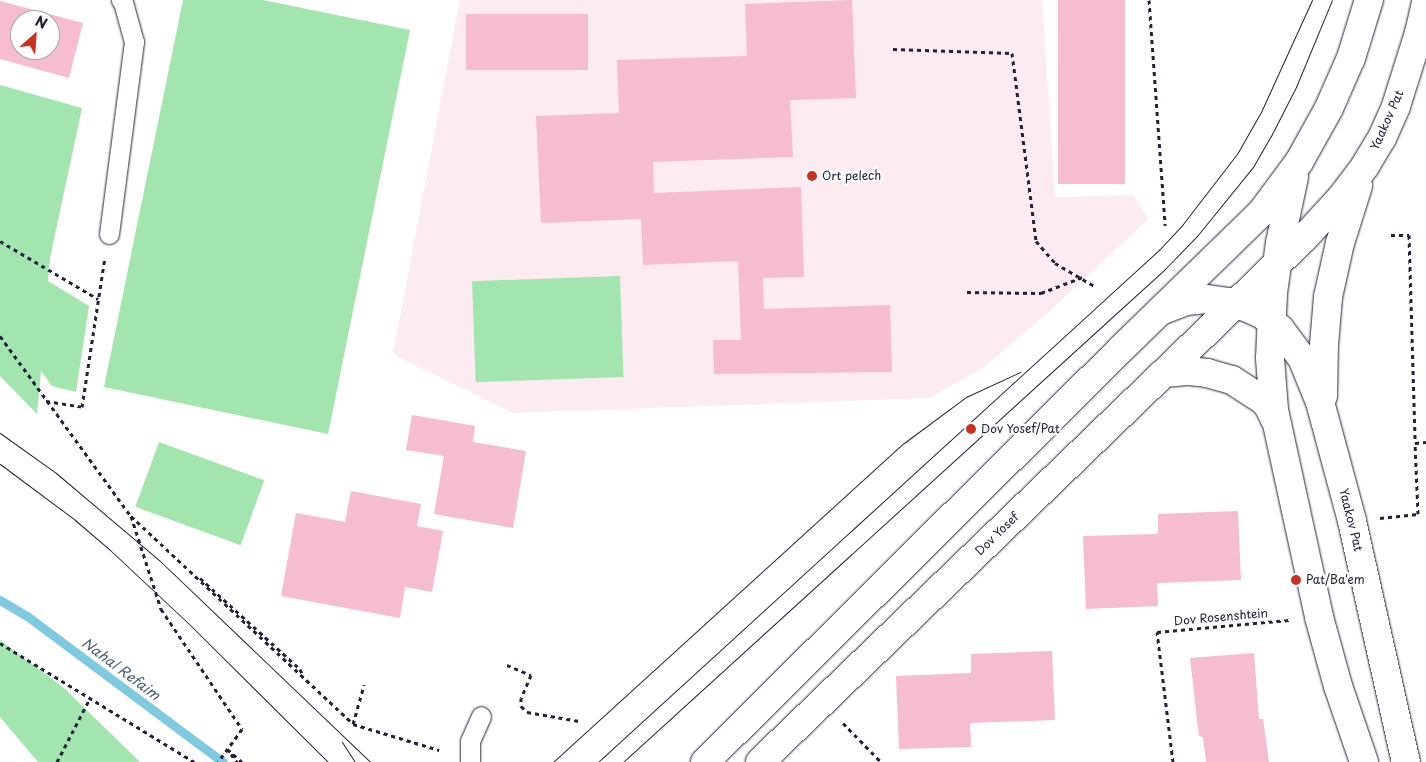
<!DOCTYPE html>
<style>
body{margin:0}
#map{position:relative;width:1426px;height:762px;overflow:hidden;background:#fff;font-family:"Playpen Sans",sans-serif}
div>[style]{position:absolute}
.built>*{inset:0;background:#fcebf1}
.green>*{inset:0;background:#a2e5af;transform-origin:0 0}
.stream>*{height:9px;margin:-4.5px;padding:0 4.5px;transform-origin:4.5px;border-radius:4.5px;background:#80cae1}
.building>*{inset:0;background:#f6bdd0;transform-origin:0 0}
.path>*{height:3px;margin-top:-1.5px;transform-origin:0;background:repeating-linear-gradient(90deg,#22223b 0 4px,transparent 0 8px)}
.roads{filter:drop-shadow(0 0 1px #22223b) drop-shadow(0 0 1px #22223b)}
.lane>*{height:19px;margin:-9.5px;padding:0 9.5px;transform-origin:9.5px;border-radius:9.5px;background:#fff}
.secondary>*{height:28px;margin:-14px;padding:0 14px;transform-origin:14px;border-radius:14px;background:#fff}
.tram>*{height:1px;margin:-0.5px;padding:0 0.5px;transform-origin:0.5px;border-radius:0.5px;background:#22223b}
.dots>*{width:14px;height:14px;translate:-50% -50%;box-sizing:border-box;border:2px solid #fff;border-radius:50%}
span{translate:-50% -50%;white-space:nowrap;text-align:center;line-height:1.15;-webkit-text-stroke:5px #fff;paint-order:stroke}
.street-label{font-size:12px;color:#22223b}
.poi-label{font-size:12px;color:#22223b}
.left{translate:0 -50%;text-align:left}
.water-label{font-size:14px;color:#435d75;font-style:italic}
.north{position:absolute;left:10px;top:10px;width:50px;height:50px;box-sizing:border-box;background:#fff;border:1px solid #a7a7b1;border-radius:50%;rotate:26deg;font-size:14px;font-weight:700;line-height:20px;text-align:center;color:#22223b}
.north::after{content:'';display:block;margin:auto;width:18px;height:22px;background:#c8321e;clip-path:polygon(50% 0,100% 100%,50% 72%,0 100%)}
</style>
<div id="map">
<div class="built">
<i style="clip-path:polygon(460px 0,1042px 0,1055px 197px,1133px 195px,1148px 219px,1053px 308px,983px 368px,929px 398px,513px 413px,393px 354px)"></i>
</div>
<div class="green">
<i style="clip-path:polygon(183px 0,263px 0,410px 30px,328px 434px,104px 387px)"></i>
<i style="clip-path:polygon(0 85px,82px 108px,50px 258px,48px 281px,89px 306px,76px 392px,52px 386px,41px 371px,37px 414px,0 376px)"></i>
<i style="left:620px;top:276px;width:101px;height:148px;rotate:88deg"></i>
<i style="left:159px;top:442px;width:112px;height:69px;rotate:20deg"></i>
<i style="clip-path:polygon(0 640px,63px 687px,140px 762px,38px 762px,0 717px)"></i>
</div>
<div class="stream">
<i style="left:0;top:600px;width:31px;rotate:31deg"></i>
<i style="left:27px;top:616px;width:244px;rotate:36.7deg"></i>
</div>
<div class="building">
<i style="clip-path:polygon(852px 0,856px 98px,790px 100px,793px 157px,653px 162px,654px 193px,801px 187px,804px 277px,763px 278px,764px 309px,890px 305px,892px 372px,714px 374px,713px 340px,741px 340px,738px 261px,643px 265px,641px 219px,541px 223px,536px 116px,619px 113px,617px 60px,747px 56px,745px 4px)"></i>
<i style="left:1058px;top:0;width:67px;height:184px"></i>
<i style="clip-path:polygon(evenodd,0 1px,83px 23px,69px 78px,0 59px,0 1px,20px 20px,50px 20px,50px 50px,20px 50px,20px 20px)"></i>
<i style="left:466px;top:14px;width:122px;height:56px"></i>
<i style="clip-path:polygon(412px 415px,475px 426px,473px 442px,526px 451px,513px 528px,434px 514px,444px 456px,406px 450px)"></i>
<i style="clip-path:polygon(351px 491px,421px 504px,417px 526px,443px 531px,432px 592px,405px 587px,400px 618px,281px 596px,296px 513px,345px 522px)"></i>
<i style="clip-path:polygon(1238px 511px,1241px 580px,1157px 583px,1158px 606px,1086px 609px,1083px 536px,1158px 534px,1158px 514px)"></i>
<i style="clip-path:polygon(1052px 651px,1055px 720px,970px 723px,971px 747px,899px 749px,896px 676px,971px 673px,971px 654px)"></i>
<i style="clip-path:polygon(1254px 653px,1259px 719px,1263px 719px,1269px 762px,1206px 762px,1203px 737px,1199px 736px,1190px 658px)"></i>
</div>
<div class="path">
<i style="left:1149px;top:0;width:226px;rotate:85.9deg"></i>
<i style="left:893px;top:49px;width:119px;rotate:1.9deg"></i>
<i style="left:1012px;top:53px;width:190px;rotate:82.7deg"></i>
<i style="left:1036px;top:241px;width:29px;rotate:49deg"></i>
<i style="left:1055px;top:263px;width:48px;rotate:30.3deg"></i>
<i style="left:1391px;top:235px;width:18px"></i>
<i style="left:1409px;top:235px;width:208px;rotate:88.3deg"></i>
<i style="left:1415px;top:443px;width:11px;rotate:-5deg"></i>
<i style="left:0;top:241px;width:114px;rotate:30.6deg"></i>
<i style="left:967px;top:292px;width:74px;rotate:0.8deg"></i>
<i style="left:1041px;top:293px;width:45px;rotate:-20.9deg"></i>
<i style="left:0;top:336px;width:223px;rotate:54deg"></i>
<i style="left:131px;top:516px;width:98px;rotate:72.1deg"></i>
<i style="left:161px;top:609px;width:145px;rotate:56deg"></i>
<i style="left:242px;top:729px;width:41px;rotate:126deg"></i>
<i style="left:46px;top:401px;width:36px;rotate:9deg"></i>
<i style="left:82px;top:407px;width:152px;rotate:-81.3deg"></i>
<i style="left:131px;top:516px;width:304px;rotate:43.1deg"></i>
<i style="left:353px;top:724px;width:90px;rotate:16.8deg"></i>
<i style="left:1380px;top:518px;width:38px;rotate:-6deg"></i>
<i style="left:1418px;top:514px;width:71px;rotate:-92.4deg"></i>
<i style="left:200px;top:578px;width:135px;rotate:42.3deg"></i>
<i style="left:300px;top:669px;width:8px;rotate:67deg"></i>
<i style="left:0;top:643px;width:228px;rotate:31.5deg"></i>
<i style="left:507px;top:665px;width:26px;rotate:23deg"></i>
<i style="left:531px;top:675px;width:25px;rotate:113deg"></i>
<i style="left:521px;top:698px;width:8px;rotate:90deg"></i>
<i style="left:521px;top:706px;width:8px;rotate:45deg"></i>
<i style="left:527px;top:712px;width:53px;rotate:9.8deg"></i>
<i style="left:843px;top:723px;width:54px;rotate:45.7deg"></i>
<i style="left:353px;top:724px;width:41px;rotate:-74.2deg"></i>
<i style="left:227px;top:749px;width:20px;rotate:41deg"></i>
<i style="left:231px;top:754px;width:10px;rotate:53deg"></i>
<i style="left:57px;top:762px;width:72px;rotate:-62.7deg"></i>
<i style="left:1173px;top:762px;width:131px;rotate:-97deg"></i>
<i style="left:1157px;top:632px;width:133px;rotate:-5.2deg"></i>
</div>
<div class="roads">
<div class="lane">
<i style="left:109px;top:234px;width:194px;rotate:-82.6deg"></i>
<i style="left:134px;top:42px;width:41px;rotate:-105.4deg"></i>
<i style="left:123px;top:2px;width:3px;rotate:-135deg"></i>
<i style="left:470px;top:762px;width:21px;rotate:-90deg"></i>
<i style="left:470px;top:741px;width:27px;rotate:-66deg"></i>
</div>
<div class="secondary">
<i style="left:1294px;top:177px;width:67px;rotate:102deg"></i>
<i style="left:1280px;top:243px;width:50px;rotate:98deg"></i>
<i style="left:1273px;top:293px;width:65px;rotate:92.6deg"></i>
<i style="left:1270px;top:358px;width:52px;rotate:85.6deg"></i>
<i style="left:1274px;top:410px;width:212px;rotate:77.7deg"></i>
<i style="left:1319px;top:617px;width:72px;rotate:74.6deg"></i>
<i style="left:1338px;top:686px;width:80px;rotate:71.1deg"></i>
<i style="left:1163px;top:310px;width:25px;rotate:-21deg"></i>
<i style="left:1186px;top:301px;width:21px;rotate:-5deg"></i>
<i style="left:1207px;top:299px;width:22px;rotate:8deg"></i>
<i style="left:1229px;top:302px;width:22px;rotate:18deg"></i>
<i style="left:1250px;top:309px;width:14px;rotate:25deg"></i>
<i style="left:1263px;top:315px;width:22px;rotate:39deg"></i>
<i style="left:1280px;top:329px;width:36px;rotate:53deg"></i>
<i style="left:1302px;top:358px;width:48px;rotate:67.8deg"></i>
<i style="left:1320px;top:402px;width:123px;rotate:74.9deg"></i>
<i style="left:1352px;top:521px;width:247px;rotate:77.4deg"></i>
<i style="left:1164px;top:373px;width:25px;rotate:-5deg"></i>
<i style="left:1189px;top:371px;width:18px;rotate:6deg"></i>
<i style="left:1207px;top:373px;width:26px;rotate:16deg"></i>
<i style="left:1232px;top:380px;width:38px;rotate:33deg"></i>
<i style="left:1264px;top:401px;width:8px;rotate:50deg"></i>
<i style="left:1269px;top:407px;width:14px;rotate:65deg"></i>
<i style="left:1323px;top:396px;width:51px;rotate:-88.9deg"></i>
<i style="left:1324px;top:345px;width:48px;rotate:-85.2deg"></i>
<i style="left:1328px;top:297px;width:55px;rotate:-77.5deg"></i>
<i style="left:1340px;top:243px;width:60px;rotate:-72.5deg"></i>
<i style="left:705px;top:762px;width:588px;rotate:-44.79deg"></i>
<i style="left:1122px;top:348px;width:194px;rotate:-44.2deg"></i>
<i style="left:1261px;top:213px;width:64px;rotate:-53.3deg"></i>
<i style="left:1299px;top:162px;width:62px;rotate:-60.9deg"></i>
<i style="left:1329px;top:108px;width:55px;rotate:-66.3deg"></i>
<i style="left:1351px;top:58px;width:61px;rotate:-72.8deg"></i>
<i style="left:760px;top:762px;width:755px;rotate:-43.93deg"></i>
<i style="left:1304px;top:238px;width:54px;rotate:-47.2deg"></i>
<i style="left:1341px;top:198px;width:40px;rotate:-53deg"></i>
<i style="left:1365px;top:166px;width:33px;rotate:-59deg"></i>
<i style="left:1382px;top:138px;width:35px;rotate:-66deg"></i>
<i style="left:1396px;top:106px;width:77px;rotate:-72.5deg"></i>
<i style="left:1419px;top:33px;width:31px;rotate:-77deg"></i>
</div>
</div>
<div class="tram">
<i style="left:0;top:433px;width:69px;rotate:35.5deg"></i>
<i style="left:56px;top:473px;width:136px;rotate:40.2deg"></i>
<i style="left:160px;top:561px;width:291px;rotate:43.7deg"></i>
<i style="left:0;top:464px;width:94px;rotate:36.7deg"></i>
<i style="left:75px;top:520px;width:46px;rotate:40.6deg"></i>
<i style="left:110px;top:550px;width:105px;rotate:43.1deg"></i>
<i style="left:187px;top:622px;width:199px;rotate:44.8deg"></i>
<i style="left:342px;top:742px;width:24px;rotate:57deg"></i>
<i style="left:553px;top:762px;width:474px;rotate:-42.3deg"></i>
<i style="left:904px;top:443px;width:77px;rotate:-36.6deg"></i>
<i style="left:966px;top:397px;width:60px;rotate:-24.8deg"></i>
<i style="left:598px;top:762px;width:760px;rotate:-42.39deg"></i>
<i style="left:1159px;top:250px;width:35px;rotate:-47deg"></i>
<i style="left:1183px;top:224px;width:88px;rotate:-52.4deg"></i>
<i style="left:1237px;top:154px;width:48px;rotate:-60.3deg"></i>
<i style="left:1261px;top:112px;width:123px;rotate:-65.5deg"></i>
<i style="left:623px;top:762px;width:733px;rotate:-42.29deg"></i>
<i style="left:1165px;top:269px;width:46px;rotate:-45.9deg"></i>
<i style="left:1197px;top:236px;width:89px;rotate:-50.9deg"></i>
<i style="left:1253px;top:167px;width:36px;rotate:-60deg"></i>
<i style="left:1271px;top:136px;width:55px;rotate:-63deg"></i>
<i style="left:1296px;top:87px;width:94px;rotate:-67.5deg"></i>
</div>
<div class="dots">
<i style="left:812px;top:176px;background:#c8321e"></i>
<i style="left:971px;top:429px;background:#c8321e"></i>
<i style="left:1296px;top:580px;background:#c8321e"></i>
</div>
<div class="street-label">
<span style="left:1387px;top:120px;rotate:-66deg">Yaakov Pat</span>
<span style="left:1351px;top:520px;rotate:76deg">Yaakov Pat</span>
<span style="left:997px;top:534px;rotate:-44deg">Dov Yosef</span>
<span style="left:1221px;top:617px;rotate:-5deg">Dov Rosenshtein</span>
</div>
<div class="poi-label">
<span class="left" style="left:822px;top:176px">Ort pelech</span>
<span class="left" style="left:981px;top:429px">Dov Yosef/Pat</span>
<span class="left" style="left:1306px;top:580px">Pat/Ba'em</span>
</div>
<div class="water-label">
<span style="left:121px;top:669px;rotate:37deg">Nahal Refaim</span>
</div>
<div class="north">N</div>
</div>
